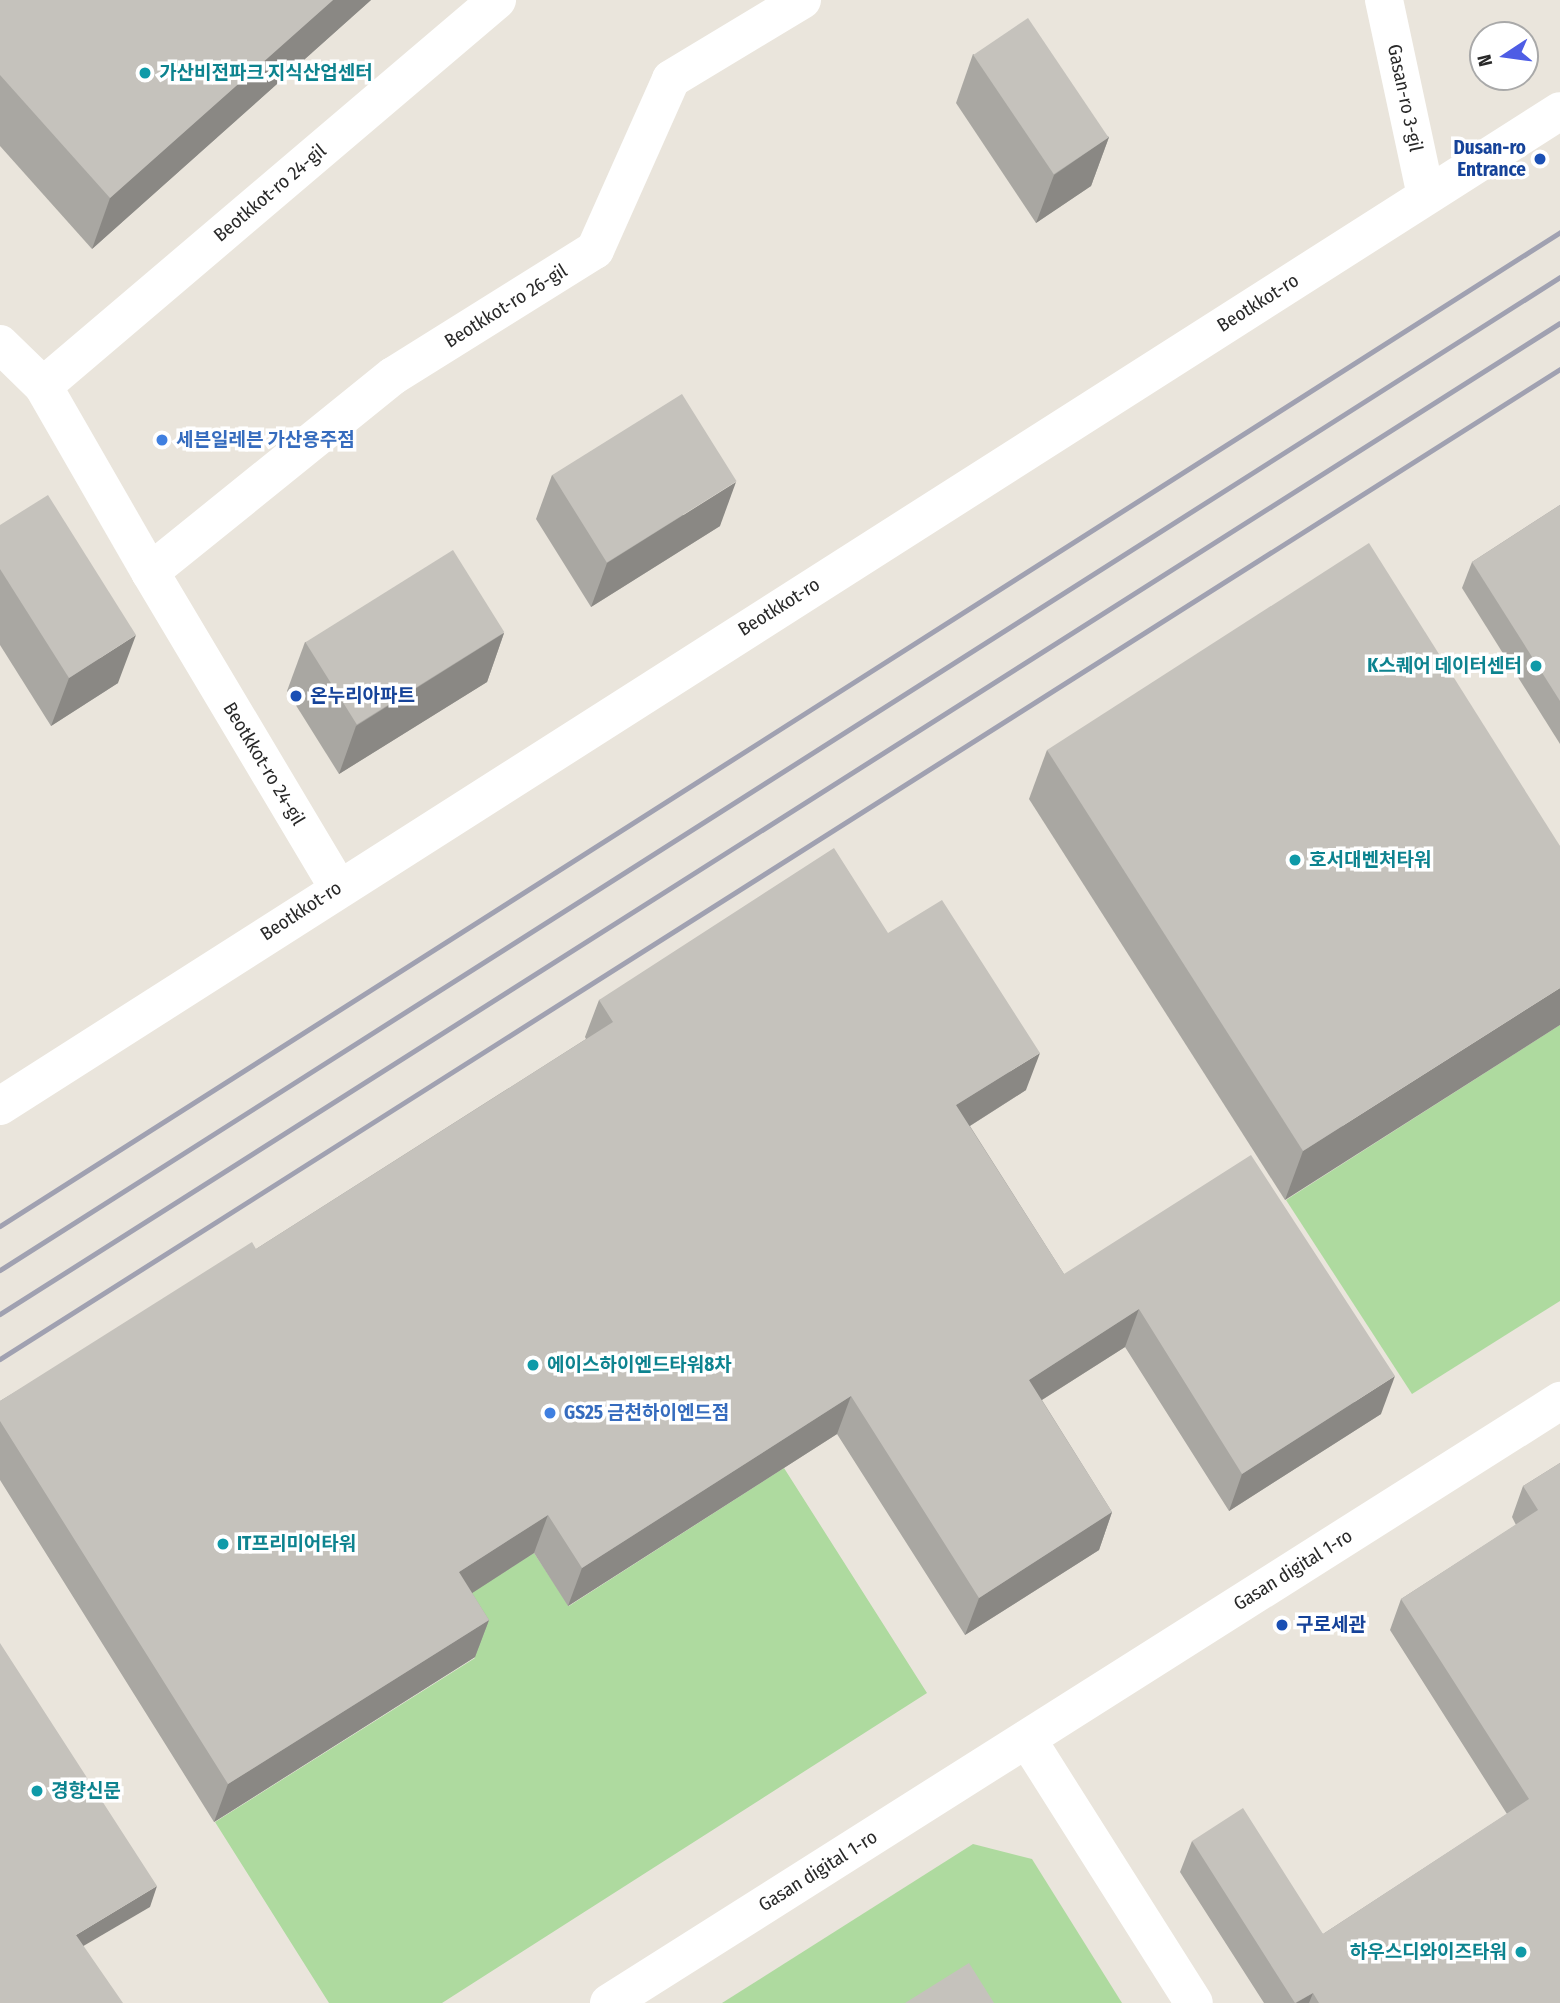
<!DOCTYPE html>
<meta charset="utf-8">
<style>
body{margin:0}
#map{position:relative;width:1560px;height:2003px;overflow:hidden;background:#eae5dc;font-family:"Fira Sans Condensed","Noto Sans KR",sans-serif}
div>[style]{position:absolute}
.green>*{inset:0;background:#aeda9f}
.minor>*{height:38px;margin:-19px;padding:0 19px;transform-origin:19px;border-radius:19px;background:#fff}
.tertiary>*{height:38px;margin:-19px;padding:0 19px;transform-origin:19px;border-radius:19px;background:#fff}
.rail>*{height:5px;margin:-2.5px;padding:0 2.5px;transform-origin:2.5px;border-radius:2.5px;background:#a0a1b1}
.wall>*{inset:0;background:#a9a7a2}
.shaded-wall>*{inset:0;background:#8a8884}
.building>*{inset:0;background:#c5c2bc;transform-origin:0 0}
.dots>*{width:19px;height:19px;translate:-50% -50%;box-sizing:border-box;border:4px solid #fff;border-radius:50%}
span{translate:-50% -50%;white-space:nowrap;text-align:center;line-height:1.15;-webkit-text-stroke:7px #fff;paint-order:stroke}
.culture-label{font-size:19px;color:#0d838f;font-weight:700}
.left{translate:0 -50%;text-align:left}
.right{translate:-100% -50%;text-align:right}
.street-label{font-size:19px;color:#292929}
.transit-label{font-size:19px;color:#164399;font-weight:700}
.shop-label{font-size:19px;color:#366cbe;font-weight:700}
.north{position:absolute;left:1469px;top:21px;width:70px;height:70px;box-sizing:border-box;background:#fff;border:2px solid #a9a9a9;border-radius:50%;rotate:257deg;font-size:19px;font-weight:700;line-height:28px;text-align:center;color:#292929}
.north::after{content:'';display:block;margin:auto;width:24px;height:32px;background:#4e5de5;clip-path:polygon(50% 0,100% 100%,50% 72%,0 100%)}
</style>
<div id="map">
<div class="green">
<i style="clip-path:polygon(1560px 1025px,1560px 1301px,1412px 1394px,1286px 1200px)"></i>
<i style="clip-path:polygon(784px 1468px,927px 1693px,442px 2003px,329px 2003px,215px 1822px,475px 1658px,445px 1609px,534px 1553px,569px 1606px)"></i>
<i style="clip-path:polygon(973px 1844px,1032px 1859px,1122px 2003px,722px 2003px)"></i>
</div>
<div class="minor">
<i style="left:1384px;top:0;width:200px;rotate:77.9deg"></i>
<i style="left:0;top:344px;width:60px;rotate:44.3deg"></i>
<i style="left:43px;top:386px;width:215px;rotate:60.1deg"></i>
<i style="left:150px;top:572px;width:367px;rotate:59.2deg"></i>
<i style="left:43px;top:386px;width:596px;rotate:-40.37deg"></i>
<i style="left:150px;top:572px;width:312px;rotate:-38.9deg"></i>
<i style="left:393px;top:376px;width:238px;rotate:-32deg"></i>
<i style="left:595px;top:250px;width:187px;rotate:-66deg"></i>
<i style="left:671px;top:79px;width:153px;rotate:-31.1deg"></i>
</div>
<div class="tertiary">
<i style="left:0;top:1106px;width:1850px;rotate:-32.53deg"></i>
<i style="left:1027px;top:1739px;width:312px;rotate:57.7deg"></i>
<i style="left:609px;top:2003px;width:1126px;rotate:-32.33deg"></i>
</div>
<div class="rail">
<i style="left:0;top:1226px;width:1850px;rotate:-32.5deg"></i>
<i style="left:0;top:1270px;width:1849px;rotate:-32.48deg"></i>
<i style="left:0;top:1314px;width:1848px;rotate:-32.43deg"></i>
<i style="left:0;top:1359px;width:1848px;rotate:-32.4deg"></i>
</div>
<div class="wall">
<i style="clip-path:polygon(0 0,371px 0,92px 249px,0 146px)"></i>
<i style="clip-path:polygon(973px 54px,1109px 137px,1091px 186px,1036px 223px,956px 103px)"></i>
<i style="clip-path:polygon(552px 475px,720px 526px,591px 607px,536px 519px)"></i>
<i style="clip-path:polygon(1560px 505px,1560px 744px,1462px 588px,1472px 562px)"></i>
<i style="clip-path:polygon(0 525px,118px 683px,51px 726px,0 645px)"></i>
<i style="clip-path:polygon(504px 633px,487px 682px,339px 774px,287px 691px,305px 642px)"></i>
<i style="clip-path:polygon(1047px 750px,1560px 846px,1285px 1200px,1029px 799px)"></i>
<i style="clip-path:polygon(888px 933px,1026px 1090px,970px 1126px,1064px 1274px,1381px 1414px,1229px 1511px,1125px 1347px,1042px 1400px,1112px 1512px,1099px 1550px,965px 1635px,837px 1434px,568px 1606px,534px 1553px,472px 1593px,489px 1620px,475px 1657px,214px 1822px,0 1480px,0 1401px,256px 1249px,586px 1039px,585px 1037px,599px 1000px)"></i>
<i style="clip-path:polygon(1560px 1463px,1560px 2003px,1264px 2003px,1180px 1872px,1192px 1841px,1323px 1934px,1507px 1814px,1390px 1630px,1401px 1599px,1516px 1525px,1512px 1517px,1523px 1486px)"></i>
</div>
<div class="shaded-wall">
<i style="clip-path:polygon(333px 0,371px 0,92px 249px,110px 198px)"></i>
<i style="clip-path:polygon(1109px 137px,1091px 186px,1036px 223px,1054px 175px)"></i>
<i style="clip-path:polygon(736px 482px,720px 526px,591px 607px,607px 563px)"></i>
<i style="clip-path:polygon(504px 633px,487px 682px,339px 774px,356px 726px)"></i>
<i style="clip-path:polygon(136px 635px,118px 683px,51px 726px,69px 678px)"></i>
<i style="clip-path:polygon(1560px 988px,1560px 1025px,1285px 1200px,1303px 1151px)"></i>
<i style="clip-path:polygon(1040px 1053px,1026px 1090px,943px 1143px,956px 1105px)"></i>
<i style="clip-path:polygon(1139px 1309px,1125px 1347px,1015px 1417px,1029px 1380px)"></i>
<i style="clip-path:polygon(1395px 1376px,1381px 1414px,1229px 1511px,1242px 1474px)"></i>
<i style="clip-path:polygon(851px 1396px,837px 1434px,568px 1606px,582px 1568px)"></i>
<i style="clip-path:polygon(1112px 1512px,1099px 1550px,965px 1635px,979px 1598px)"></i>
<i style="clip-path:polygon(548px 1515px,534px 1553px,446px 1610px,459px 1572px)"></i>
<i style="clip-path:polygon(489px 1620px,475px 1657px,214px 1822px,228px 1784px)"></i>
<i style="clip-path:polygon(157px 1886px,150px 1907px,68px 1955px,76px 1935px)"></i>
<i style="clip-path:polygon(1313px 1993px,1309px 2003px,1296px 2003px)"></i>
</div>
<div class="building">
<i style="clip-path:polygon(0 0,333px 0,110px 198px,0 75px)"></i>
<i style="left:1028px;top:18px;width:144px;height:66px;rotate:56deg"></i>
<i style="left:682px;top:394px;width:103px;height:153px;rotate:58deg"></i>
<i style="clip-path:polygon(48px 495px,136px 635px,69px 678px,0 569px,0 525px)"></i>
<i style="clip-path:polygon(1560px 505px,1560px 701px,1472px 562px)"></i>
<i style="clip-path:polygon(1369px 543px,1560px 846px,1560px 988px,1303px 1151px,1047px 750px)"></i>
<i style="left:453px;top:550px;width:97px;height:174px;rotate:58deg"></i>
<i style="clip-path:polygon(834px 848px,888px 933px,942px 900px,1040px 1053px,956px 1105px,1064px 1274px,1251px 1155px,1395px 1376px,1242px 1474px,1139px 1309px,1029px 1380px,1112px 1512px,979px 1598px,851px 1396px,582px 1568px,548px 1515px,459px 1572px,489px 1620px,228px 1784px,0 1421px,0 1401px,252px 1242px,256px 1249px,613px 1022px,599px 1000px)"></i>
<i style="clip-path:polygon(1560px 1463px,1560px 2003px,1319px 2003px,1313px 1993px,1295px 2003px,1192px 1841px,1243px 1808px,1323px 1934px,1529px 1799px,1401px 1599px,1538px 1510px,1523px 1486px)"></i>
<i style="clip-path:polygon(0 1643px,157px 1886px,76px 1935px,123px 2003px,0 2003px)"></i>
<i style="clip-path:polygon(969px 1963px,994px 2003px,905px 2003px)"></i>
</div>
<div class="dots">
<i style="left:145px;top:73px;background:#0f9aa8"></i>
<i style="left:1540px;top:159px;background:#1a4fb4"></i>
<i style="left:162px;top:440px;background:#3f7fe0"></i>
<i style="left:1536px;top:666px;background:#0f9aa8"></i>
<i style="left:296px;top:696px;background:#1a4fb4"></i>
<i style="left:1295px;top:860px;background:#0f9aa8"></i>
<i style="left:533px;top:1365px;background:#0f9aa8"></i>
<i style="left:550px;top:1413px;background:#3f7fe0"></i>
<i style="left:223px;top:1544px;background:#0f9aa8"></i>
<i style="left:1282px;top:1625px;background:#1a4fb4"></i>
<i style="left:37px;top:1791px;background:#0f9aa8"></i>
<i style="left:1521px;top:1952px;background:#0f9aa8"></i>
</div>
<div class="culture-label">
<span class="left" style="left:159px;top:73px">가산비전파크 지식산업센터</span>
<span class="right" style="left:1522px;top:666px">K스퀘어 데이터센터</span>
<span class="left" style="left:1309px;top:860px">호서대벤처타워</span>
<span class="left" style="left:547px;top:1365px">에이스하이엔드타워8차</span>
<span class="left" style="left:237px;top:1544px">IT프리미어타워</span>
<span class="left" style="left:51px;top:1791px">경향신문</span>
<span class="right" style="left:1507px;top:1952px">하우스디와이즈타워</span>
</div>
<div class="street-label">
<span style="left:1405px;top:98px;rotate:78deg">Gasan-ro 3-gil</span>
<span style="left:270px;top:193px;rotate:-40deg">Beotkkot-ro 24-gil</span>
<span style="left:1258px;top:303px;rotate:-32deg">Beotkkot-ro</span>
<span style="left:506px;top:306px;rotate:-32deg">Beotkkot-ro 26-gil</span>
<span style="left:779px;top:607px;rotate:-32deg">Beotkkot-ro</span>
<span style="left:264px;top:764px;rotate:59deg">Beotkkot-ro 24-gil</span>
<span style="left:301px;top:911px;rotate:-33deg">Beotkkot-ro</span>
<span style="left:1293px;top:1570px;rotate:-32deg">Gasan digital 1-ro</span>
<span style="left:818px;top:1871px;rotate:-32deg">Gasan digital 1-ro</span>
</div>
<div class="transit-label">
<span class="right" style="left:1526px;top:159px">Dusan-ro<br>Entrance</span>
<span class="left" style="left:310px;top:696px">온누리아파트</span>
<span class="left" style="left:1296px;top:1625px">구로세관</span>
</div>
<div class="shop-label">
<span class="left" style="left:176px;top:440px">세븐일레븐 가산용주점</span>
<span class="left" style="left:564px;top:1413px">GS25 금천하이엔드점</span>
</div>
<div class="north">N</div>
</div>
